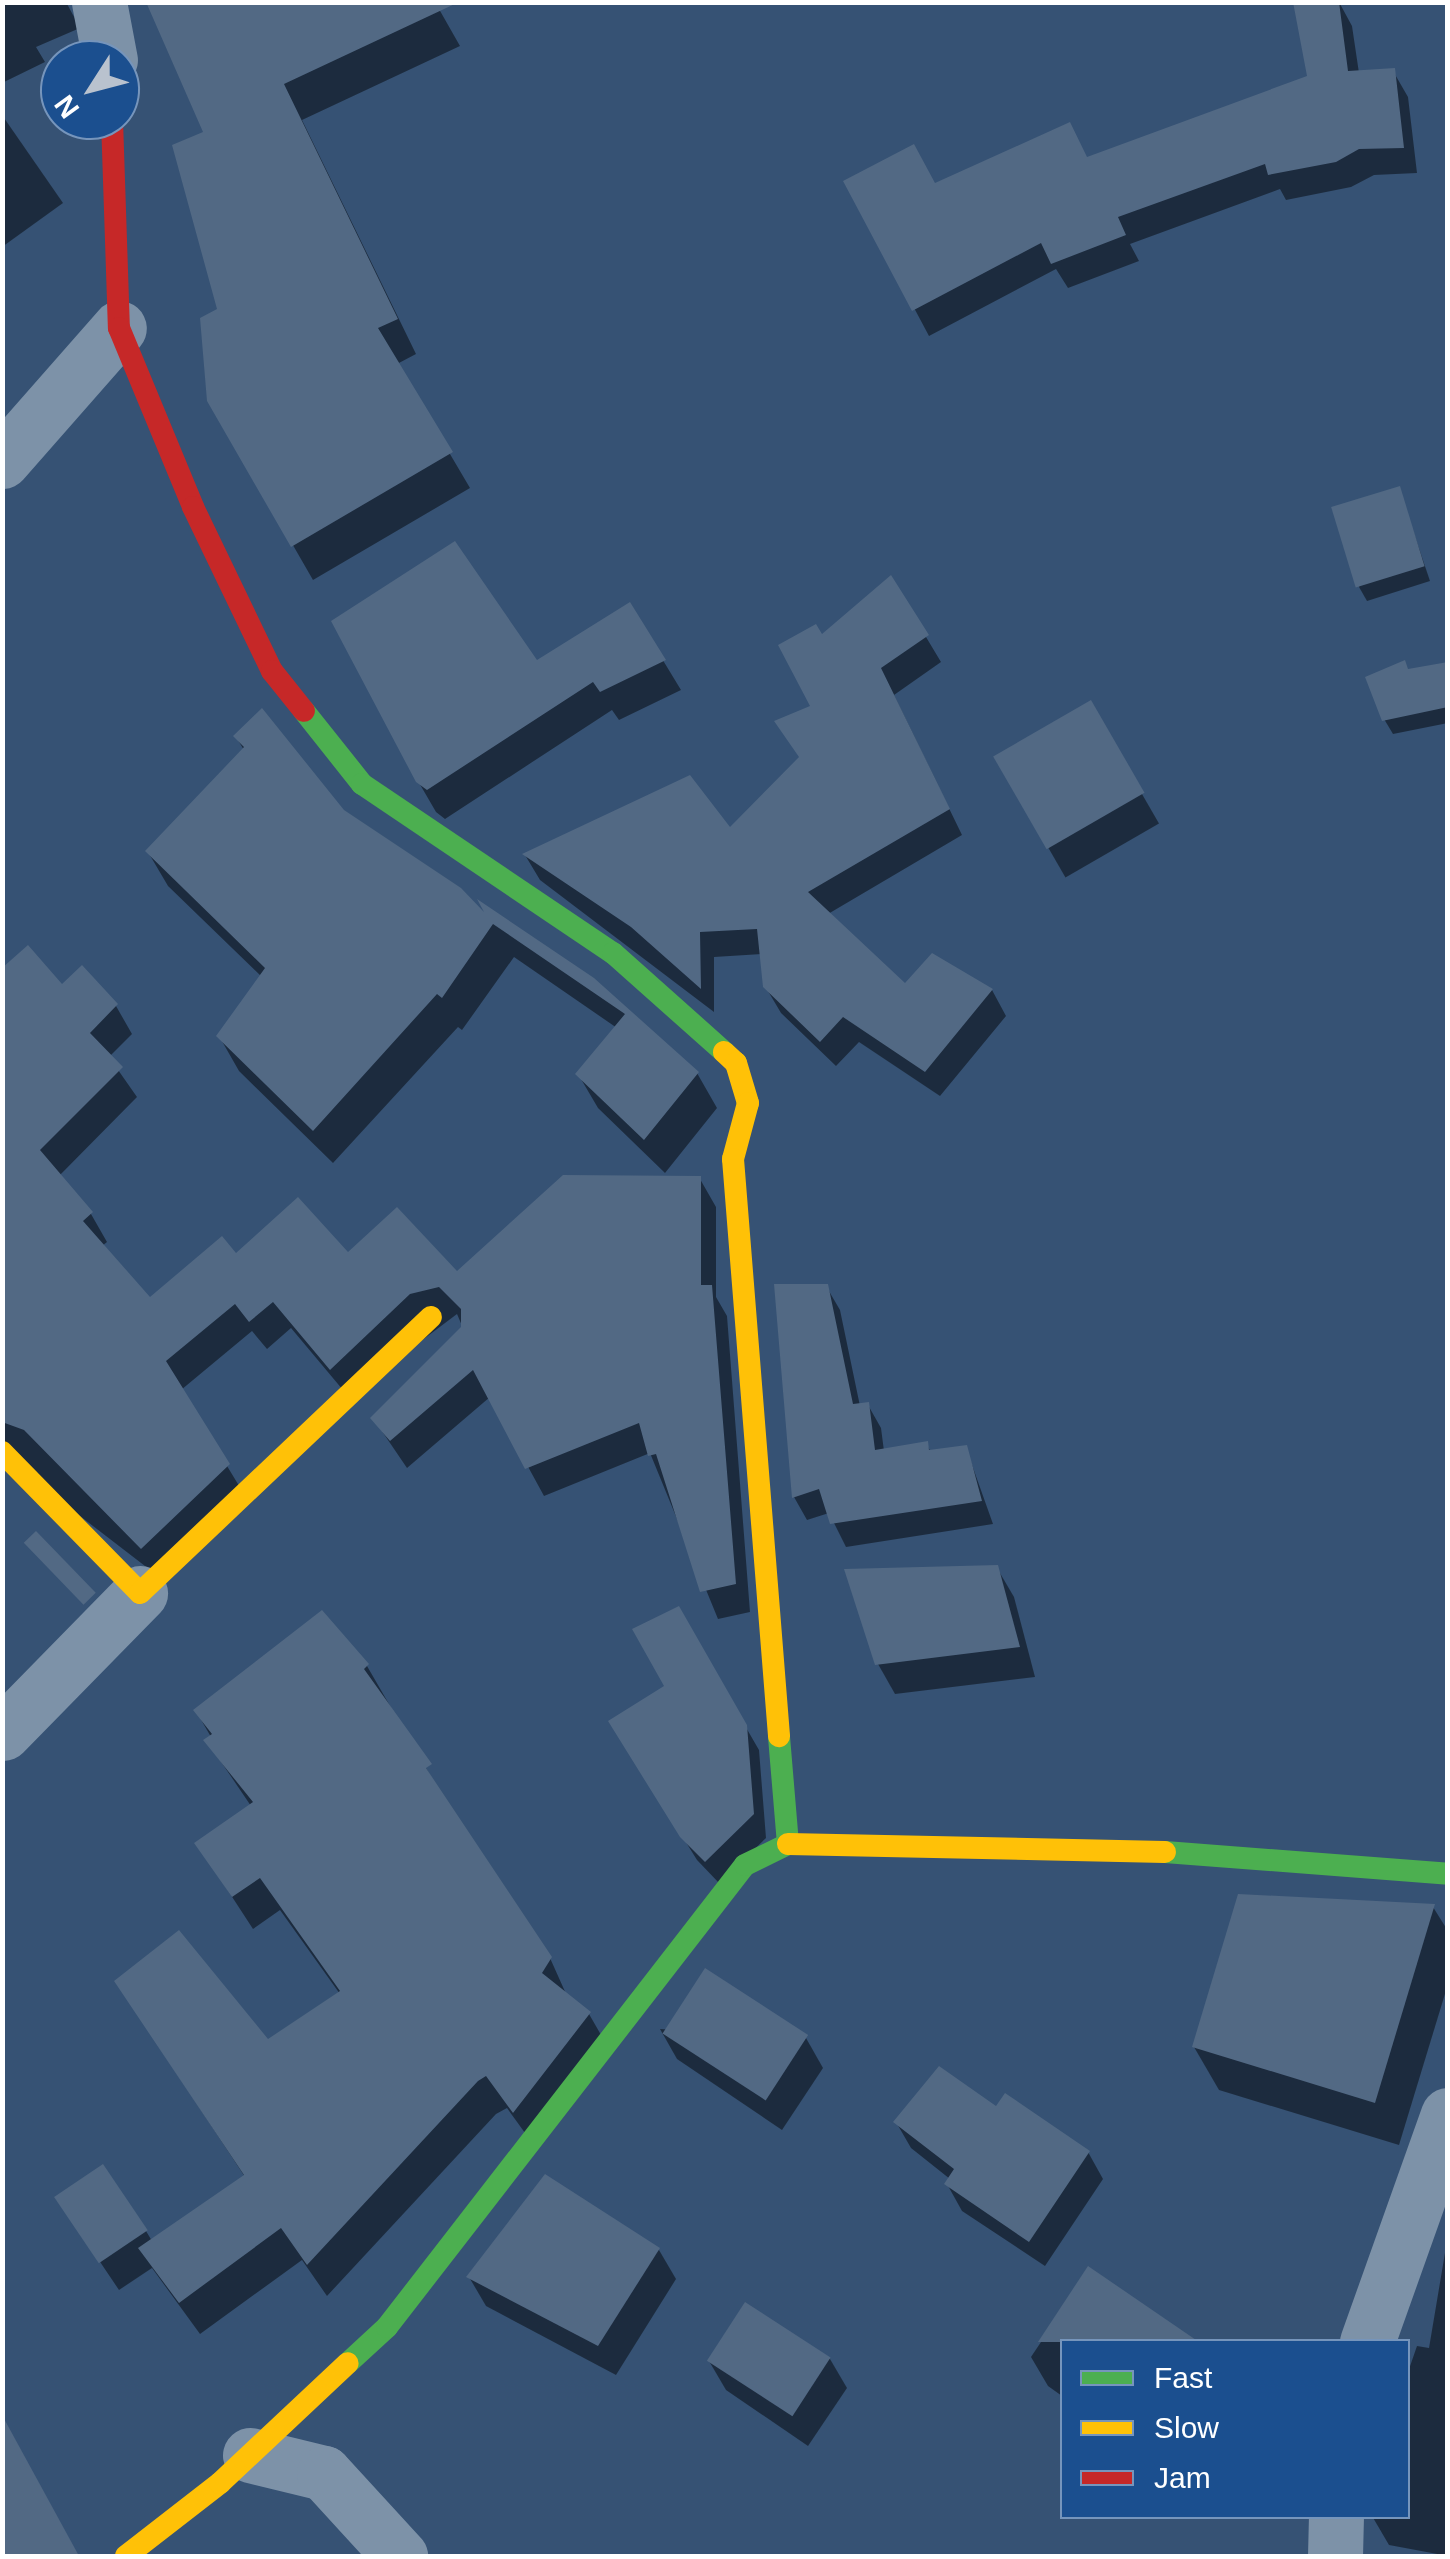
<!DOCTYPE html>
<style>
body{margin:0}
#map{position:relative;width:1450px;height:2559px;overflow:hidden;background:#365274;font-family:Helvetica,sans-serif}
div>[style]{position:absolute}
.shadow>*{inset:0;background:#0007;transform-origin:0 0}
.building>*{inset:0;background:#526984;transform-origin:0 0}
.street>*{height:55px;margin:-27.5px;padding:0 27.5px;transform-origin:27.5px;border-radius:27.5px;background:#7d92a8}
.fast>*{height:22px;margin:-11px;padding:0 11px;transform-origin:11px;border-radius:11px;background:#4caf50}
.slow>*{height:22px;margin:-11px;padding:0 11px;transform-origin:11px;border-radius:11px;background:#ffc107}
.jam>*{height:22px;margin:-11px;padding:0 11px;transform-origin:11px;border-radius:11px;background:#c62828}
span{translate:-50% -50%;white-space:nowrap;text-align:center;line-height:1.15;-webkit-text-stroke:10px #1b4f8f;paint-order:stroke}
.frame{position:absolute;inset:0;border:5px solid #fff;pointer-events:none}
.legend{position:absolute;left:1060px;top:2339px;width:350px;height:180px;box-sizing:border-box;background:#1b4f8f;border:2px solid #7695bc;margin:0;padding:12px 18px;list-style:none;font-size:30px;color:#fff}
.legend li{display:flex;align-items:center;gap:20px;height:50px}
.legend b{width:50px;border:2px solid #7695bc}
.north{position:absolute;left:40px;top:40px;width:100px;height:100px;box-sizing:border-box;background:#1b4f8f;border:2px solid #7695bc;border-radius:50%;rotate:234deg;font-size:28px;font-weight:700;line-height:40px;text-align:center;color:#fff}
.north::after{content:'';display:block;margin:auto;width:35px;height:45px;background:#b9c2ce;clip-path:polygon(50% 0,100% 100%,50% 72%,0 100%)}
</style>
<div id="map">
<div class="shadow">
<i style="clip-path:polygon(2px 2px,66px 2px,80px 28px,36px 47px,45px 62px,2px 83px)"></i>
<i style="clip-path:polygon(149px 2px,435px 2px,460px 46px,302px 120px,416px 354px,397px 364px,470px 488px,313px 580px,210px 401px,220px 310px,206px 134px)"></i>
<i style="clip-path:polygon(1339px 2px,1352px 26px,1359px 73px,1393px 71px,1408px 97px,1417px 173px,1374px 175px,1351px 187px,1286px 200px,1280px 189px,1130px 244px,1139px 261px,1068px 288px,1056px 269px,929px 336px,847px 182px,935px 186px,1088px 159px,1310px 78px)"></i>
<i style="clip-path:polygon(2px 115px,63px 203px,2px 247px)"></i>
<i style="clip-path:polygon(1399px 489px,1430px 581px,1367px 601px,1359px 587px)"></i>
<i style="clip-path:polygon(630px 606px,681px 690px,619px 720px,612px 710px,445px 819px,436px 812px,418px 781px,536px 663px)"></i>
<i style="clip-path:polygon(822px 637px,926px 637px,941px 662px,894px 695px,962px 835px,828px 914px,905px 987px,992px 990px,1006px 1016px,940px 1096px,859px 1042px,836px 1066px,781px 1013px,765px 986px,762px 954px,714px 957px,714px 1012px,540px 880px,525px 855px,730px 830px,798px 761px,814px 707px)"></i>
<i style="clip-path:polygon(1448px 664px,1448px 723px,1393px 734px,1384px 719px,1408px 672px)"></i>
<i style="left:1090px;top:704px;width:138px;height:108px;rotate:60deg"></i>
<i style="clip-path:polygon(236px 737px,492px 922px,592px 980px,697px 1073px,717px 1108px,665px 1173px,598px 1108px,578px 1074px,617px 1028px,514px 957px,462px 1030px,458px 1027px,333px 1163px,239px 1071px,219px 1036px,262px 977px,168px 886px,148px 852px,244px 750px)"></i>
<i style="clip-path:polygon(2px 971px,116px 1006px,132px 1034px,109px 1057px,137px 1097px,59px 1176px,91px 1214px,107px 1242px,102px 1246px,149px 1301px,236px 1257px,348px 1256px,457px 1275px,700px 1179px,716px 1207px,716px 1297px,727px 1316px,750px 1612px,718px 1619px,650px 1453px,544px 1496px,490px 1397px,407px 1468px,373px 1418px,463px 1328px,457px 1314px,348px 1396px,291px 1328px,267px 1349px,252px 1331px,181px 1390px,244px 1494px,158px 1576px,2px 1456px)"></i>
<i style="clip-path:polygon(826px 1286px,840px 1310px,860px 1406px,868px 1405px,881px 1428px,884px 1451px,926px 1444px,931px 1452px,966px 1448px,993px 1524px,846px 1547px,829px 1513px,807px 1520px,794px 1497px)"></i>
<i style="clip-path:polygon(997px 1568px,1014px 1597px,1035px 1677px,895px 1694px,878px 1664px)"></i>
<i style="clip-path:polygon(678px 1610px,759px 1750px,766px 1838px,719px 1883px,697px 1860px,625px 1744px,667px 1686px)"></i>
<i style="clip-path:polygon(322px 1613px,367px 1666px,445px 1801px,550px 1958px,567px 1996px,589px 2014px,608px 2047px,533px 2144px,507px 2108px,496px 2114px,327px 2296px,302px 2260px,200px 2334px,152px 2268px,119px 2290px,57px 2198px,146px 2231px,152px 2241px,245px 2177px,117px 1982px,268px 2042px,340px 1994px,280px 1910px,253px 1929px,197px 1843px,251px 1806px,207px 1741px,211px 1737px,196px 1711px)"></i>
<i style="clip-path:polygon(1433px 1907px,1448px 1931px,1448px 1984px,1399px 2145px,1219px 2090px,1194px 2047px)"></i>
<i style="clip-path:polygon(660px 2029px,806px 2038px,823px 2068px,782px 2130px,677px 2059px)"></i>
<i style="clip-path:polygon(997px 2109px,1088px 2152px,1103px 2179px,1045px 2266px,962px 2211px,947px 2184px,950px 2179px,911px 2148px,896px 2122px)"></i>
<i style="clip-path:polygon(1448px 2235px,1448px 2556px,1389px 2545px,1372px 2516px,1408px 2516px,1408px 2372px,1417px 2346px,1429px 2348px)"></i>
<i style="clip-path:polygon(659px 2250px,676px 2279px,616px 2375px,486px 2306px,469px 2277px)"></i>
<i style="clip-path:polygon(1089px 2270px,1062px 2342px,1062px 2396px,1048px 2386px,1031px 2357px)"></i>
<i style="clip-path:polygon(830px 2359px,847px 2388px,808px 2446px,726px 2390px,709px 2361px)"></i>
</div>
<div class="building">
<i style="clip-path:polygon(146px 2px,459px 2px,284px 84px,398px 319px,378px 328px,453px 452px,291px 547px,207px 401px,200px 318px,217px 309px,172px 145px,203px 132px)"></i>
<i style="clip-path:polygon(1293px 2px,1339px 2px,1348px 71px,1395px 68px,1404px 148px,1359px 149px,1336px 162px,1268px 175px,1265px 164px,1118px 217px,1126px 235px,1051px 264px,1041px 243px,912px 311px,843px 181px,914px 144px,935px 183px,1070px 122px,1087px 157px,1307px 76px)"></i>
<i style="left:1400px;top:486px;width:84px;height:72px;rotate:73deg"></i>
<i style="clip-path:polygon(455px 541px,537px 660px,630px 602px,666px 660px,600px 692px,593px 682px,427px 790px,416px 782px,331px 621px)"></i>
<i style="clip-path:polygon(891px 575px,929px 635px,881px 668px,950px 809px,808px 892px,905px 983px,932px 953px,993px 989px,925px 1072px,843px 1017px,820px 1042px,763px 987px,757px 929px,700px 932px,701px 989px,631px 927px,522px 854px,690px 775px,730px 827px,799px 757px,774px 721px,810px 706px,778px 645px,816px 624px,822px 634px)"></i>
<i style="clip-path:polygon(1405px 660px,1408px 669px,1448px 662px,1448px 707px,1382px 721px,1365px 677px)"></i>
<i style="left:1091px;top:700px;width:107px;height:113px;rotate:60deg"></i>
<i style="clip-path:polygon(262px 708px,344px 810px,461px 888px,484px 912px,477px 899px,594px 978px,699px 1072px,644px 1140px,575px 1074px,625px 1014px,493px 924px,442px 998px,437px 994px,313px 1131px,216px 1036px,265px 968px,145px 851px,244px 747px,233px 736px)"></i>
<i style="clip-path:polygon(28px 945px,62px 984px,82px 965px,118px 1004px,90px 1033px,123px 1067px,40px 1150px,93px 1212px,83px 1221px,150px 1297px,222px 1236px,236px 1253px,298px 1197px,348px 1252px,397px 1207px,457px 1271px,563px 1175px,701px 1176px,701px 1285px,712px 1285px,736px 1584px,700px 1592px,656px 1454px,648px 1456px,639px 1423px,525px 1469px,473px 1370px,390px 1441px,370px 1418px,461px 1327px,461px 1309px,439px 1287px,410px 1294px,330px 1370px,273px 1302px,249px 1322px,235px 1304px,166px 1361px,230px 1464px,141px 1549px,24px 1430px,2px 1422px,2px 968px)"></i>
<i style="clip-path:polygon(774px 1284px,828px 1284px,853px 1404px,869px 1402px,875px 1450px,928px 1441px,929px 1450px,967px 1445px,982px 1501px,830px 1524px,819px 1489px,792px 1498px)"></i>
<i style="left:36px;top:1531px;width:86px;height:17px;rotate:46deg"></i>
<i style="clip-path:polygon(998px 1565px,1020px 1647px,875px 1665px,844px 1569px)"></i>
<i style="clip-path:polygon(679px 1606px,747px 1725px,754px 1814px,705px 1862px,680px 1837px,608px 1721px,664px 1686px,632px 1629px)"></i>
<i style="clip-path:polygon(322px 1610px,369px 1664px,364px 1669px,432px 1764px,426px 1768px,552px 1957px,542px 1973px,591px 2012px,513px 2113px,486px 2076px,478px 2081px,307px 2265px,281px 2228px,179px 2303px,138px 2248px,244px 2175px,114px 1981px,179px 1930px,268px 2039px,340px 1991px,260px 1878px,232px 1897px,194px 1843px,253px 1802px,203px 1740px,212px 1734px,193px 1710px)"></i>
<i style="clip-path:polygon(1238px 1894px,1435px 1904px,1375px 2103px,1192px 2047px)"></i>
<i style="left:705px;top:1968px;width:123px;height:78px;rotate:33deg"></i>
<i style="clip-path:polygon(939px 2066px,996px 2106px,1005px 2093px,1090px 2151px,1029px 2242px,944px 2184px,954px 2169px,893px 2122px)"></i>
<i style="left:103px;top:2164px;width:80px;height:59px;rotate:56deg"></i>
<i style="clip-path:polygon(545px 2174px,660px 2248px,598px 2346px,466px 2277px)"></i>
<i style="clip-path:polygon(1088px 2266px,1199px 2342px,1038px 2342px)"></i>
<i style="left:745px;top:2302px;width:102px;height:70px;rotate:33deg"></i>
<i style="clip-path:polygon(2px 2415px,79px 2556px,2px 2556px)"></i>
</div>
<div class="street">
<i style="left:99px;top:2px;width:59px;rotate:79.3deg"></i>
<i style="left:2px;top:461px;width:177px;rotate:-48.7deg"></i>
<i style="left:3px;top:1733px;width:196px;rotate:-45.6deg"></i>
<i style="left:1367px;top:2342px;width:241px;rotate:-70.4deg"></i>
<i style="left:250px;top:2455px;width:76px;rotate:13.7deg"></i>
<i style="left:324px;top:2473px;width:113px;rotate:47.5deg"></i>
<i style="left:1335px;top:2556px;width:40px;rotate:-88.6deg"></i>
</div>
<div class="fast">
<i style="left:304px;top:711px;width:93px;rotate:51.5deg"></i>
<i style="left:362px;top:784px;width:303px;rotate:34deg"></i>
<i style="left:613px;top:953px;width:149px;rotate:41.7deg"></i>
<i style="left:1165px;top:1852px;width:284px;rotate:4.4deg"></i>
<i style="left:348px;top:2363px;width:53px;rotate:-42.7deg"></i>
<i style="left:387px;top:2327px;width:584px;rotate:-52.23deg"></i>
<i style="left:745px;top:1865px;width:48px;rotate:-26deg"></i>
<i style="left:788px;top:1844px;width:108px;rotate:-94.8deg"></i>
</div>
<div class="slow">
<i style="left:724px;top:1052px;width:16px;rotate:43deg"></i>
<i style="left:736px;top:1063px;width:42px;rotate:73.3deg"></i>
<i style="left:748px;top:1103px;width:58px;rotate:105deg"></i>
<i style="left:733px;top:1159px;width:579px;rotate:85.44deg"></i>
<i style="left:2px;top:1452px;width:197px;rotate:45.6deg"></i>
<i style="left:140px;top:1593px;width:401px;rotate:-43.5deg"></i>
<i style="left:788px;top:1844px;width:377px;rotate:1.2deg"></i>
<i style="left:126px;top:2556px;width:119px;rotate:-37.8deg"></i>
<i style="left:220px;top:2483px;width:175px;rotate:-43.2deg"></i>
</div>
<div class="jam">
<i style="left:112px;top:120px;width:208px;rotate:88.1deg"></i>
<i style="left:119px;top:328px;width:194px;rotate:67.5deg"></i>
<i style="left:193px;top:507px;width:182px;rotate:64.3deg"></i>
<i style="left:272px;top:671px;width:51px;rotate:51.3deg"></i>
</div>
<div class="frame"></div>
<ul class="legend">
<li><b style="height:12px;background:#4caf50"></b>Fast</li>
<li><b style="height:12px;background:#ffc107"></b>Slow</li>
<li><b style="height:12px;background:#c62828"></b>Jam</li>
</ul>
<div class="north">N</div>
</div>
